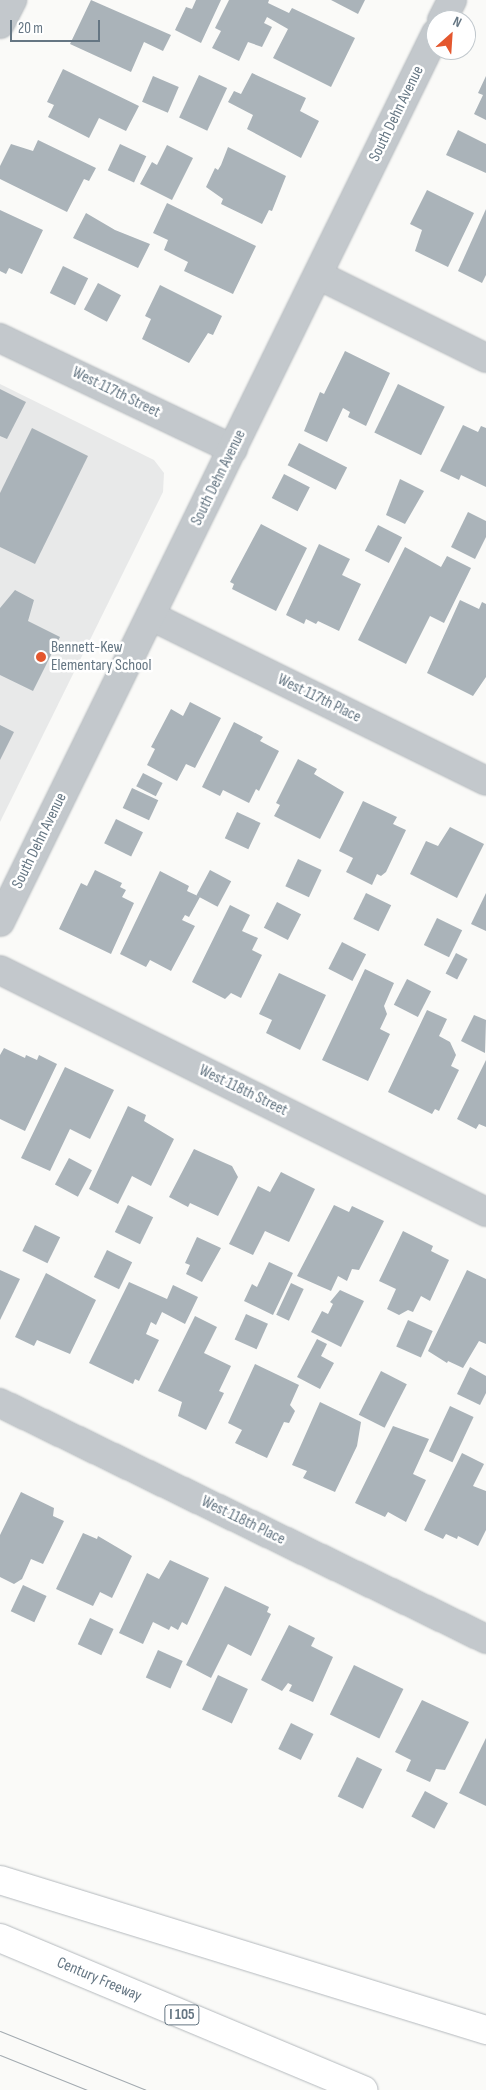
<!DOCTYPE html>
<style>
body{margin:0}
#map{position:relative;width:486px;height:2090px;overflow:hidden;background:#fafaf8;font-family:"Sofia Sans Condensed",sans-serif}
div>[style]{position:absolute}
.built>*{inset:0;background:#e8e9e9}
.building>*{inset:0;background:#aab3b9;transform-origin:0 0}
.roads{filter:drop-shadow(0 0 1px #b4b9bd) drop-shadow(0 0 1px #b4b9bd)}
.minor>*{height:28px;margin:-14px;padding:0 14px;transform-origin:14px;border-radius:14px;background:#c3c8cc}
.highway>*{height:28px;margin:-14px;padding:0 14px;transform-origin:14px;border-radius:14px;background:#fff}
.tram>*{height:1px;margin:-0.5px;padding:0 0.5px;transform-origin:0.5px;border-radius:0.5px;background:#a2aab0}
.dots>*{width:14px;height:14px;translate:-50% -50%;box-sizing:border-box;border:2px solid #fff;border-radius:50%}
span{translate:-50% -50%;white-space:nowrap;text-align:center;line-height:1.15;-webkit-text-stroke:5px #fff;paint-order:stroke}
.shield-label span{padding:1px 4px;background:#fff;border:1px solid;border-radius:4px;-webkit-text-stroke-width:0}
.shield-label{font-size:15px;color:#657683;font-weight:700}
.street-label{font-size:16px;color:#657683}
.poi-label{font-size:16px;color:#657683}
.left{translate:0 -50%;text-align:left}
.north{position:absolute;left:426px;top:10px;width:50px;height:50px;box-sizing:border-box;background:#fff;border:1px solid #c1c8cd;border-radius:50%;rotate:26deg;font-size:14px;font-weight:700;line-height:20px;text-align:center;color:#657683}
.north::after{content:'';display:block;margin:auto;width:18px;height:22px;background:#e4572e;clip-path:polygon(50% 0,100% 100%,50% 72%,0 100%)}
.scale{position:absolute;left:10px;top:20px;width:90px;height:22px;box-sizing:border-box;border:2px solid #657683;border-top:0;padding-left:6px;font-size:15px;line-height:18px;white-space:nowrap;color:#657683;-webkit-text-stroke:4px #fff;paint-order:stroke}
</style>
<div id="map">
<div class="built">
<i style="clip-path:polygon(0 384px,154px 460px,164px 473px,163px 492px,0 822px)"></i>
</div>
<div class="building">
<i style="clip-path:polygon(91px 0,171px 35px,163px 51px,144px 42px,131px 72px,70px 44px)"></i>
<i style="clip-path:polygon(196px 0,221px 0,201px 43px,175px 30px,186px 7px,192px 9px)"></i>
<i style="clip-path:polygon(229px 0,269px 0,268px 3px,289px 13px,292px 8px,355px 38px,331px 87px,273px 58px,288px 29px,267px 17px,264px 23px,272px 27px,262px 47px,248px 42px,239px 61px,212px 48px,221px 31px,215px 28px)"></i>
<i style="clip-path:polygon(331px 0,365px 0,358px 14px)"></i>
<i style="clip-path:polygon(63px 69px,139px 106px,126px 131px,99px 118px,89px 138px,48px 117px,54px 105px,47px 102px)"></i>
<i style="clip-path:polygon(252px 73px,306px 98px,300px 111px,319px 121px,301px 158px,247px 129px,253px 115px,228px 102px,234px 91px,241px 94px)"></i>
<i style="left:199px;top:75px;width:31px;height:47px;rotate:25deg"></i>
<i style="left:153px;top:76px;width:28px;height:28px;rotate:23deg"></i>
<i style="clip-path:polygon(486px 76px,486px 120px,474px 114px,483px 95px,478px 93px)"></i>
<i style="clip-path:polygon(458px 130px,486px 144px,486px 173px,446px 155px)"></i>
<i style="clip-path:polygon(38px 140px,96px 168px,89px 181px,84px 179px,67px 212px,0 179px,0 166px,11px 144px,33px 151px)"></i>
<i style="left:120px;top:144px;width:29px;height:29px;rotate:25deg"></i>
<i style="clip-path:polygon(167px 145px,193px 158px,172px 200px,140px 184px,152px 162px,157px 165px)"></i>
<i style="clip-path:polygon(228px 147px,286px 176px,272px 211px,269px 210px,262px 224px,221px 204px,223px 199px,206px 187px,215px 168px,218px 170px,221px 165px)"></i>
<i style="clip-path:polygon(427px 190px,474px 213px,448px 267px,415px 251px,422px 230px,410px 224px)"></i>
<i style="clip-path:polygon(167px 203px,256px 246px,233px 294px,184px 271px,188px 262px,164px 250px,168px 240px,153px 233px)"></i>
<i style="clip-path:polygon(486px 209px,486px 275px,482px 283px,458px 271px)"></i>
<i style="clip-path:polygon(0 210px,43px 230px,22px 274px,9px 268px,6px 274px,0 271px)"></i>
<i style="clip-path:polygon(86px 213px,115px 230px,150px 244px,138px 268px,73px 238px)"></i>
<i style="left:63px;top:266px;width:28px;height:30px;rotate:26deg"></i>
<i style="left:98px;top:283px;width:26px;height:30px;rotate:28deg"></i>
<i style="clip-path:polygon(160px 285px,222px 316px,213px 335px,208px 333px,189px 363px,142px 339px,151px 319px,145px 316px)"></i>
<i style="clip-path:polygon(345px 351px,390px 373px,366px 426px,348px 417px,350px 412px,343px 408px,327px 442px,304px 431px,320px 392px,324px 394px)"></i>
<i style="left:398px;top:384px;width:52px;height:54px;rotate:26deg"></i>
<i style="clip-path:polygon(0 389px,26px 402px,7px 439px,0 436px)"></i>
<i style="clip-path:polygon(463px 425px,478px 432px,481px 426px,486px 428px,486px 487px,461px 475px,459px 480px,440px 471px)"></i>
<i style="clip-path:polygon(32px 428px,88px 456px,35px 564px,0 547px,0 493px)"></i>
<i style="left:299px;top:443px;width:54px;height:25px;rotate:27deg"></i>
<i style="left:284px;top:474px;width:29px;height:27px;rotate:27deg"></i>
<i style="clip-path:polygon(400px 479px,424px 491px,405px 524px,386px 515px)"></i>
<i style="clip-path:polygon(468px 512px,486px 521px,486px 537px,475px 559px,451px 547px)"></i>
<i style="clip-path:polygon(261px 524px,307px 548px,276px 611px,232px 589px,234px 584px,230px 582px)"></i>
<i style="left:378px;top:525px;width:27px;height:29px;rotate:27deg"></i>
<i style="clip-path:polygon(319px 544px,350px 559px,342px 575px,361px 584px,339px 631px,318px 621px,316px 624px,306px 619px,304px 624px,286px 615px)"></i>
<i style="clip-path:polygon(405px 547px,441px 567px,447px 556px,471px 568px,444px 623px,430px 616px,406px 664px,358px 640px)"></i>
<i style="clip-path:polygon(15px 590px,34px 600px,28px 621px,60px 637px,33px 691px,0 675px,0 608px)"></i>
<i style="clip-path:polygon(460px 600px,479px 609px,482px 602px,486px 604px,486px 677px,473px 696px,427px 673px)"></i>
<i style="clip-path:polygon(190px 702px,221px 718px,195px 768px,186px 764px,177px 781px,147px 765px,155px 749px,151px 747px,171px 709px,183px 716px)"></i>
<i style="clip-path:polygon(234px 722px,263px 737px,260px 741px,279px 751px,259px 791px,256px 789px,249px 803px,223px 790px,220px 796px,202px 787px)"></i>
<i style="clip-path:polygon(0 725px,14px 732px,0 760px)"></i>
<i style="clip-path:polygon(298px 759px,317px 769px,314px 774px,344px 792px,320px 839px,274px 816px,280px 805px,276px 803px)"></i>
<i style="left:143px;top:773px;width:22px;height:15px;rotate:27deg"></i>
<i style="left:132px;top:788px;width:29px;height:22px;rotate:25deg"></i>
<i style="clip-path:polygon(363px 801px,397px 817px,393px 824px,406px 830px,386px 872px,381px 876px,377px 874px,372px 885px,346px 872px,353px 858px,339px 851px)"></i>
<i style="left:237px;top:812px;width:26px;height:29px;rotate:25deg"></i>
<i style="left:116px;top:819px;width:30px;height:27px;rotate:26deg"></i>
<i style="clip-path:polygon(450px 827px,484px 844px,457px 898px,410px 874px,426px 841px,438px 846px)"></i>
<i style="left:298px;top:859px;width:26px;height:30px;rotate:25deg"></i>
<i style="clip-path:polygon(95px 870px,122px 883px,120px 887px,126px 890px,122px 897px,134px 903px,111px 954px,59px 929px,81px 883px,87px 886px)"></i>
<i style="left:210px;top:870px;width:24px;height:29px;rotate:28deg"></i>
<i style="clip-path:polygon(160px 871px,189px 886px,187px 891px,200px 897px,189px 917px,185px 915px,182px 920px,195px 926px,171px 971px,150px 960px,146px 967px,120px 954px)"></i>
<i style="left:366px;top:893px;width:28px;height:29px;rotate:26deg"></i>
<i style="clip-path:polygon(486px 893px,486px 931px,471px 924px)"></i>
<i style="left:277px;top:902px;width:27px;height:29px;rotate:27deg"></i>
<i style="clip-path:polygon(230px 905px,250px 915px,242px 931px,258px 938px,252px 950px,262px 955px,241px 998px,231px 993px,225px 999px,192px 982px)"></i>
<i style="left:437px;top:918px;width:28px;height:30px;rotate:26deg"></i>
<i style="left:342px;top:942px;width:27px;height:30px;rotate:27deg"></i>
<i style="left:456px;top:953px;width:13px;height:23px;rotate:27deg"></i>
<i style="clip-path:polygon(365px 969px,394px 983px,384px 1006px,387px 1014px,380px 1029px,390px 1034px,368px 1081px,322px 1060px)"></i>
<i style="clip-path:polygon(279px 973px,326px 995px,300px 1050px,266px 1033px,272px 1020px,259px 1014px)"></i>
<i style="left:407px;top:979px;width:27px;height:29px;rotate:27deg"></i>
<i style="clip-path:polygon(427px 1010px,447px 1019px,439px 1036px,450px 1042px,456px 1055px,451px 1066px,459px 1070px,439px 1111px,435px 1109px,432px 1114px,388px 1092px)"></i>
<i style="clip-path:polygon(474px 1015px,486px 1020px,485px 1053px,461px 1041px)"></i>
<i style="clip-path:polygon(4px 1048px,25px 1058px,26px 1055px,37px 1060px,39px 1055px,57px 1064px,25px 1131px,0 1119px,0 1055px)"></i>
<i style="clip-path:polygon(486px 1060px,486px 1127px,479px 1124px,476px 1129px,457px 1119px)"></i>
<i style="clip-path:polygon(65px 1067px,114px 1090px,90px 1139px,70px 1129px,50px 1171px,21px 1158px)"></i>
<i style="clip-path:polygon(128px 1106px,146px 1115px,144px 1121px,174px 1139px,151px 1186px,132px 1176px,118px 1204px,89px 1189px)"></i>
<i style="clip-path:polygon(194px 1149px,232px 1166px,238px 1177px,218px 1216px,190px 1203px,188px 1207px,169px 1197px)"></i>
<i style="left:69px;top:1158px;width:26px;height:30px;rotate:28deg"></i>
<i style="clip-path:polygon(281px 1172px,315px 1189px,289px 1242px,265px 1231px,253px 1255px,229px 1244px,258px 1186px,270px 1192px)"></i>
<i style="left:128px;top:1205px;width:28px;height:30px;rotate:26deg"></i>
<i style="clip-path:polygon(334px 1205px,349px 1212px,352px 1206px,384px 1221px,359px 1270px,352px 1269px,347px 1281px,338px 1276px,331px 1291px,297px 1276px)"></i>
<i style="left:35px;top:1225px;width:28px;height:29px;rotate:26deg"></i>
<i style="clip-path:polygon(403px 1231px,433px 1246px,431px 1251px,449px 1260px,430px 1301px,421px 1296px,413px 1312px,408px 1310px,399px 1315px,387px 1309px,396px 1289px,379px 1281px)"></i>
<i style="clip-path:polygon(197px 1237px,221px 1248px,202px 1282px,186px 1274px,190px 1265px,185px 1263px)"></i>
<i style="left:107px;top:1250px;width:28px;height:30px;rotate:26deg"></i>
<i style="clip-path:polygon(269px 1262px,293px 1273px,273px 1315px,244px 1301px,252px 1284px,257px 1287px)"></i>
<i style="clip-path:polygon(0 1270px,20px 1279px,0 1320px)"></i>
<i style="clip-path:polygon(467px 1270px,486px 1279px,486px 1344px,479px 1341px,463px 1368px,448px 1361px,447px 1363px,428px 1351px)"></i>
<i style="clip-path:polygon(46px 1273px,96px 1300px,70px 1354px,37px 1340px,34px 1346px,15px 1337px)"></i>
<i style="clip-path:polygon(129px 1282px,167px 1299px,173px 1285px,198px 1297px,185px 1324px,162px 1312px,156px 1325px,151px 1322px,146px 1334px,159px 1340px,139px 1381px,135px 1379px,133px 1384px,89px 1363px)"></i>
<i style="left:291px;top:1283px;width:14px;height:35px;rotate:25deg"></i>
<i style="clip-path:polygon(340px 1290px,364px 1301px,341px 1347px,311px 1332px,322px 1311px,328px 1314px,333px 1304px,330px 1302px)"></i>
<i style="left:246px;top:1314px;width:24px;height:28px;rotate:24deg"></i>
<i style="clip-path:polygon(195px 1316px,217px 1327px,204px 1353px,231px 1366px,219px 1391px,224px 1393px,206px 1430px,178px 1416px,182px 1402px,158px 1391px)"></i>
<i style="left:408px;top:1320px;width:27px;height:29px;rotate:24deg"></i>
<i style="clip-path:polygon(317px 1339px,327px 1344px,321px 1356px,334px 1363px,320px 1389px,297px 1377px)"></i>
<i style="clip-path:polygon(255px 1364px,299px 1385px,290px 1405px,295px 1411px,289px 1423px,284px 1422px,267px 1458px,235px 1443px,242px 1430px,228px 1423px)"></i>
<i style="clip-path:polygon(470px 1367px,486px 1376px,486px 1393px,480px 1405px,457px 1394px)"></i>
<i style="left:381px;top:1371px;width:29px;height:49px;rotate:27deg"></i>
<i style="clip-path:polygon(320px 1402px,361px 1422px,357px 1446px,335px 1492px,303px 1478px,307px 1471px,292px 1465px)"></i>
<i style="left:450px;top:1406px;width:26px;height:50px;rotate:25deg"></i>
<i style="clip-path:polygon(393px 1426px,429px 1439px,413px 1474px,426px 1480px,406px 1522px,388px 1512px,385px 1517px,355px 1503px)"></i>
<i style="clip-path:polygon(462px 1453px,484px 1464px,473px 1486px,486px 1491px,486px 1530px,478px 1546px,458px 1536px,457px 1539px,446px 1534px,443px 1539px,424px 1530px)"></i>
<i style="clip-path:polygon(21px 1492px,54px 1508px,53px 1516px,64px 1521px,43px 1564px,31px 1559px,22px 1579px,14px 1584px,0 1577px,0 1535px)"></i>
<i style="clip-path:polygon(83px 1533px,97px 1539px,98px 1536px,132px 1556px,112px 1598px,100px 1592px,93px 1606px,56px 1589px)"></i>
<i style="clip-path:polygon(170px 1560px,209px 1578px,187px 1625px,182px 1622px,178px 1630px,171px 1626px,169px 1630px,153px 1622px,143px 1644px,119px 1633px,147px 1573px,159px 1579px)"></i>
<i style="left:23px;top:1585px;width:26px;height:29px;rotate:25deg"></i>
<i style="clip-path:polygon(225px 1586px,269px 1607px,267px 1612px,271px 1614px,251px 1656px,228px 1644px,211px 1678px,186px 1665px)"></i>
<i style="left:90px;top:1618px;width:26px;height:29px;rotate:25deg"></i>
<i style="clip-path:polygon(289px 1625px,315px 1638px,311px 1646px,333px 1657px,313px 1702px,289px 1691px,292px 1685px,288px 1683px,282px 1691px,261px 1680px)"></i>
<i style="left:158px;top:1650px;width:27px;height:30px;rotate:24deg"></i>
<i style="left:354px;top:1665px;width:55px;height:55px;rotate:26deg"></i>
<i style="left:218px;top:1675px;width:33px;height:38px;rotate:25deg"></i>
<i style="clip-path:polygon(422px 1700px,469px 1722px,445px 1770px,436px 1769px,430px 1782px,406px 1771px,411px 1760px,395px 1752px)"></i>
<i style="left:291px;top:1723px;width:25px;height:29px;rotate:26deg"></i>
<i style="clip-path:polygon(486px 1738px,486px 1806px,459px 1793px)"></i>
<i style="left:357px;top:1757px;width:28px;height:44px;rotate:26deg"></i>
<i style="left:425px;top:1791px;width:26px;height:29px;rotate:28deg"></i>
</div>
<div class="roads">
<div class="minor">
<i style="left:442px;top:20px;width:22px;rotate:-63deg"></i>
<i style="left:0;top:24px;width:27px;rotate:-63deg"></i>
<i style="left:318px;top:275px;width:187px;rotate:26.3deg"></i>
<i style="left:0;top:338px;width:258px;rotate:25.5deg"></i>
<i style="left:151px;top:616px;width:373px;rotate:26.2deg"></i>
<i style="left:0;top:922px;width:990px;rotate:-63.87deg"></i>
<i style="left:0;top:970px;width:543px;rotate:26.47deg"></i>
<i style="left:0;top:1403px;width:540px;rotate:25.9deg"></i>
</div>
<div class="highway">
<i style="left:0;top:1880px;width:509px;rotate:17.15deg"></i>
<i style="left:0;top:1938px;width:394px;rotate:22.7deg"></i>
</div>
</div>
<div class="tram">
<i style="left:0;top:2031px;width:157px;rotate:22deg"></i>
<i style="left:0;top:2055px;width:94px;rotate:21.9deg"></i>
</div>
<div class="dots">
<i style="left:41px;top:657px;background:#e4572e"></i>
</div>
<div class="shield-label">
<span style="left:182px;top:2015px">I 105</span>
</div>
<div class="street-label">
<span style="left:397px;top:114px;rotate:-64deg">South Dehn Avenue</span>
<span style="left:116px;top:393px;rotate:26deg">West 117th Street</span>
<span style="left:219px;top:478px;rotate:-64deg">South Dehn Avenue</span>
<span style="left:319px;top:699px;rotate:26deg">West 117th Place</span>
<span style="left:40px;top:841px;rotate:-64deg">South Dehn Avenue</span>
<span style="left:243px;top:1091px;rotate:26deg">West 118th Street</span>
<span style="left:243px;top:1521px;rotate:26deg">West 118th Place</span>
<span style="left:99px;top:1980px;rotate:23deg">Century Freeway</span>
</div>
<div class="poi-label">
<span class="left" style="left:51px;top:657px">Bennett-Kew<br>Elementary School</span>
</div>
<div class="north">N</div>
<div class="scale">20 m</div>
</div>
